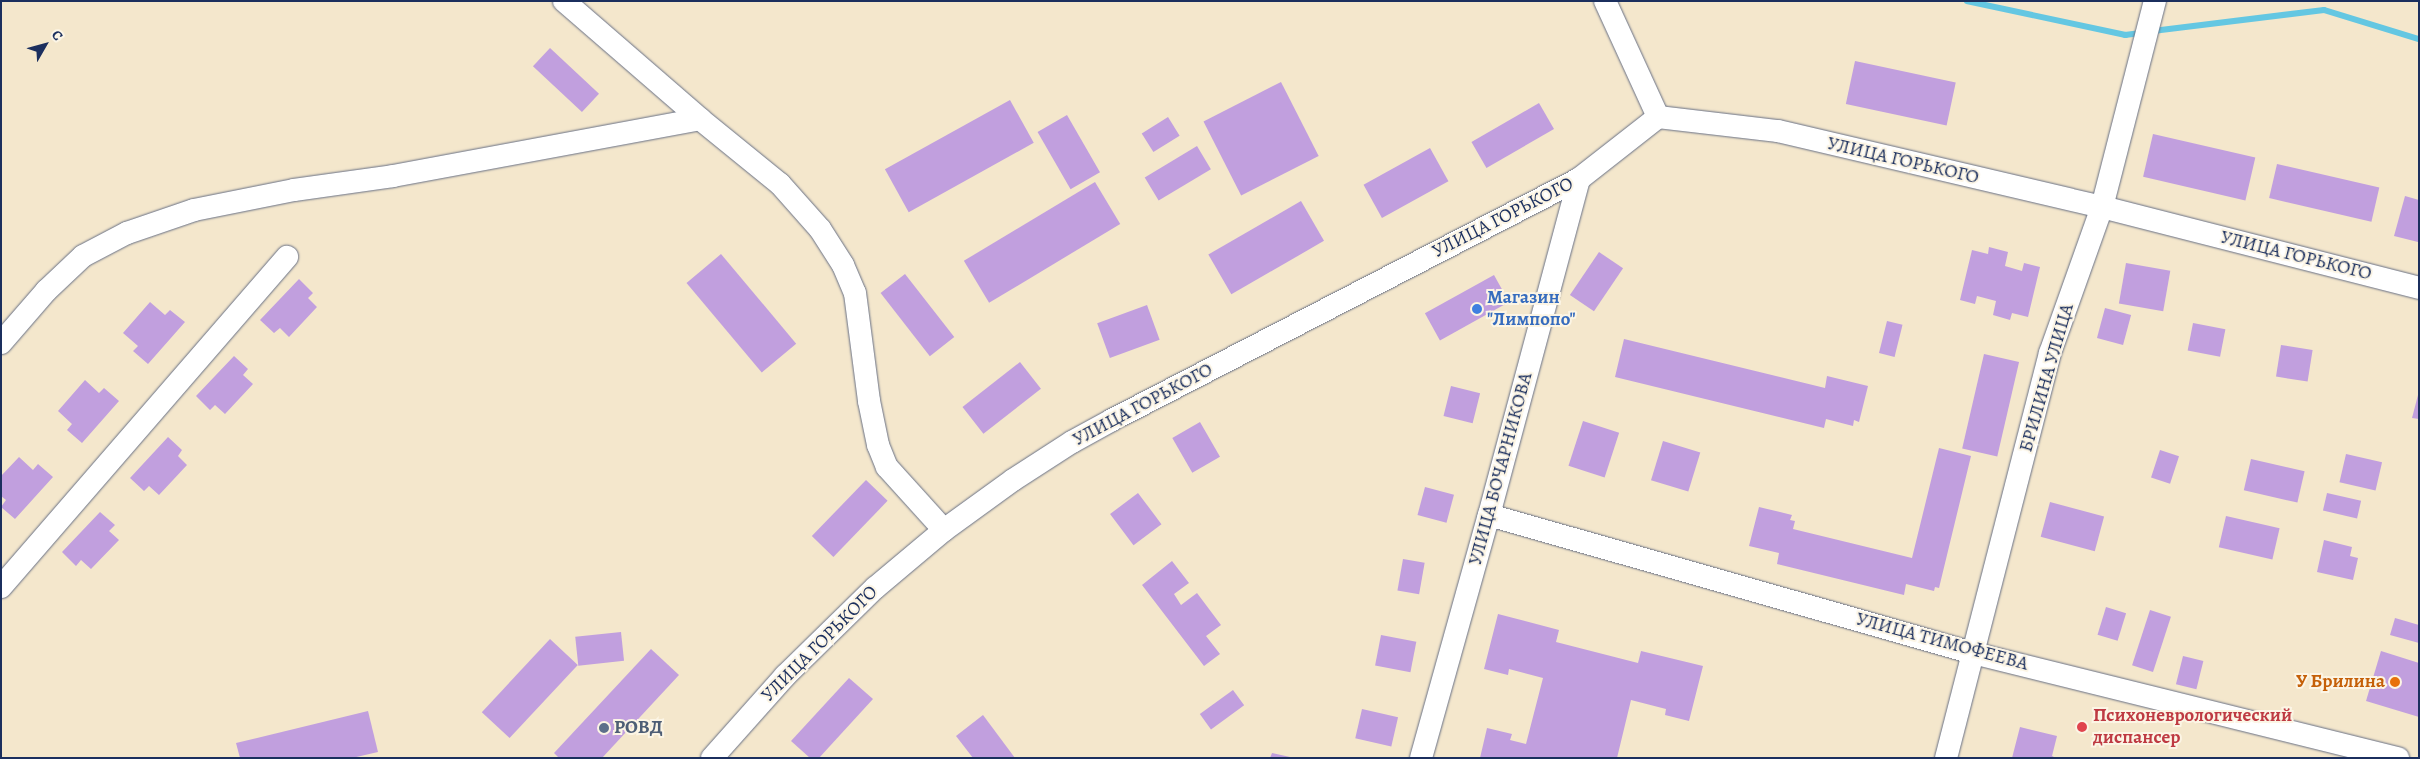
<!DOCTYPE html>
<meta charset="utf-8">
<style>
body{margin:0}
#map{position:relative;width:2420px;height:759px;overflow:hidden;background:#f4e7cc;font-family:Alegreya,serif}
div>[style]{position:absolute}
.stream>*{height:5.5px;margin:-2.75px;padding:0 2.75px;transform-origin:2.75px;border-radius:2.75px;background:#64c7e2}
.building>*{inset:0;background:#c19fde;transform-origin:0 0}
.roads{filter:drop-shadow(0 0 1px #676f84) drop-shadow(0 0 1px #676f84)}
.street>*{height:22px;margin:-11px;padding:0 11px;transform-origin:11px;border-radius:11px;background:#fff}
.dots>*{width:14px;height:14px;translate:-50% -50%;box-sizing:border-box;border:2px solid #fcf5e5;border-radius:50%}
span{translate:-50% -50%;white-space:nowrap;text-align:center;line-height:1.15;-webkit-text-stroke:4px #fcf5e5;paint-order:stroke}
.street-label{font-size:19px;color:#1b2f5e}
.shop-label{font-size:19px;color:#366cbe;font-weight:700}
.left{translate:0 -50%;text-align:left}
.food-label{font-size:19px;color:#c56008;font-weight:700}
.right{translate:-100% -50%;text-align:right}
.health-label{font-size:19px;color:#be3a42;font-weight:700}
.service-label{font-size:19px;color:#4e5e75;font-weight:700}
.frame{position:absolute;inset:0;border:2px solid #1b2f5e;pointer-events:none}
.north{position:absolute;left:20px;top:20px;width:50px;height:50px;-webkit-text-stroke:4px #fcf5e5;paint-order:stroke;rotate:52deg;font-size:14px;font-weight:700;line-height:20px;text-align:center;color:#1b2f5e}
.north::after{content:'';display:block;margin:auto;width:18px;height:22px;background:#1b2f5e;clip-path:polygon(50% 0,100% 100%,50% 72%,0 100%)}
</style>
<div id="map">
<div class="stream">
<i style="left:1967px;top:1px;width:162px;rotate:12.1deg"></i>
<i style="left:2125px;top:35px;width:16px;rotate:-7deg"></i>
<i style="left:2153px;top:31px;width:172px;rotate:-7deg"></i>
<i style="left:2324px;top:10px;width:99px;rotate:17deg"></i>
</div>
<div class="building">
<i style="left:550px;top:48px;width:67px;height:25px;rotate:43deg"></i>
<i style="left:1855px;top:61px;width:103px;height:44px;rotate:12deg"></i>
<i style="left:1281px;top:82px;width:83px;height:87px;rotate:63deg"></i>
<i style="left:1010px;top:100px;width:49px;height:143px;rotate:61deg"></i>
<i style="left:1539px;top:103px;width:30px;height:78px;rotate:60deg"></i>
<i style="left:1067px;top:115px;width:66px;height:34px;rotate:60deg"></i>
<i style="left:1168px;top:117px;width:22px;height:31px;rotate:58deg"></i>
<i style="left:2153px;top:134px;width:105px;height:44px;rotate:13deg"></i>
<i style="left:1197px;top:146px;width:27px;height:61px;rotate:59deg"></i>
<i style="left:1430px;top:148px;width:38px;height:76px;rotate:61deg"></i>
<i style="left:2277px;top:164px;width:105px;height:35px;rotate:13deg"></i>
<i style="left:1095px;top:182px;width:49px;height:153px;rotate:59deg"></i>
<i style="clip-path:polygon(2405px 196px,2419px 200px,2418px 242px,2394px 236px)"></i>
<i style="left:1301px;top:201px;width:46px;height:107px;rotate:60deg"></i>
<i style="clip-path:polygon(1989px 247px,2008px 252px,2005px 266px,2022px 271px,2024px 263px,2040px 267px,2028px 317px,2012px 313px,2010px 320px,1993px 315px,1996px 301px,1977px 296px,1975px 304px,1960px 300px,1972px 250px,1988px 254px)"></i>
<i style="left:1599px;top:252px;width:29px;height:52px;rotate:34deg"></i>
<i style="left:721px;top:254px;width:117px;height:45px;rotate:50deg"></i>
<i style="left:2126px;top:263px;width:45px;height:41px;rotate:10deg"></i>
<i style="left:905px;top:274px;width:80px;height:31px;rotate:52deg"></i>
<i style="left:1494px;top:275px;width:31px;height:79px;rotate:61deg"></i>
<i style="clip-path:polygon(299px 279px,313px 293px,308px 298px,317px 307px,289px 337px,280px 328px,274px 333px,260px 320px)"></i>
<i style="clip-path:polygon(150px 302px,165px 315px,170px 310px,185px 322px,148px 364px,133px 351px,138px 346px,123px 333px)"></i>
<i style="left:1147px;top:305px;width:37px;height:53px;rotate:70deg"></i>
<i style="left:2105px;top:308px;width:27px;height:31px;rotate:15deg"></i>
<i style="left:1887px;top:321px;width:16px;height:33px;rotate:14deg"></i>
<i style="left:2193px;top:323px;width:33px;height:28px;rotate:11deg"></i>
<i style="clip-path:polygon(1624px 339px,1825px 388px,1827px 376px,1868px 386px,1859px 422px,1854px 420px,1853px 426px,1826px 419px,1824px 428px,1615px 377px)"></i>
<i style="left:2281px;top:345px;width:32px;height:32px;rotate:9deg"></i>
<i style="left:1984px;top:354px;width:36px;height:97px;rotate:13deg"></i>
<i style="clip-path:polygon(234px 356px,248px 369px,243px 375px,253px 384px,225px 414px,215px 405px,210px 410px,196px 396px)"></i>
<i style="left:1020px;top:362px;width:34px;height:73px;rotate:52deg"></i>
<i style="clip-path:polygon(85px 380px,99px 393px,104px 388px,119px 401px,82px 443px,67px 430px,72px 424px,58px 411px)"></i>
<i style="left:1451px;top:386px;width:30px;height:31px;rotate:14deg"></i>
<i style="clip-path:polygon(2418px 395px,2419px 395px,2419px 419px,2412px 418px)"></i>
<i style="left:1583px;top:421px;width:38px;height:47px;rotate:18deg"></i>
<i style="left:1200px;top:422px;width:40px;height:32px;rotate:60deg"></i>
<i style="clip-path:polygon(168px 437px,182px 450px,178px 456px,187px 465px,159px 495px,149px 486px,144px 491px,130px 478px)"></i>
<i style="left:1663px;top:441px;width:39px;height:41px;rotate:17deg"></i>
<i style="clip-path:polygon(1939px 448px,1971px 456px,1939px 588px,1935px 587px,1934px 591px,1906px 584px,1904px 595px,1777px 564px,1779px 553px,1749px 546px,1759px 507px,1792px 515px,1790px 520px,1795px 521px,1793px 529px,1912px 558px)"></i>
<i style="left:2160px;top:450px;width:20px;height:29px;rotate:18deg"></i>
<i style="left:2346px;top:454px;width:37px;height:29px;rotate:13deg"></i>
<i style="clip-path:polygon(19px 457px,33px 470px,38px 464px,53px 477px,15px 519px,1px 507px,6px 500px,1px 496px,1px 476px)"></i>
<i style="left:2251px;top:459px;width:55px;height:32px;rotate:13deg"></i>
<i style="left:866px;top:480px;width:30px;height:78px;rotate:44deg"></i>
<i style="left:1425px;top:487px;width:30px;height:29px;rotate:15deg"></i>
<i style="left:1138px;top:493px;width:39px;height:35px;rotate:53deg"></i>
<i style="left:2327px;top:493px;width:35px;height:18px;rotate:13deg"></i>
<i style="left:2050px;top:502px;width:56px;height:36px;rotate:15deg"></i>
<i style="clip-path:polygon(100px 512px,115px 525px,109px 531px,119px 540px,91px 569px,81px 560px,76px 566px,62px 552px)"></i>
<i style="left:2226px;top:516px;width:55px;height:32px;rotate:13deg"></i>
<i style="clip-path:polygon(2324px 540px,2352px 547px,2350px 556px,2358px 558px,2353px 580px,2317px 572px)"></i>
<i style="left:1403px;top:559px;width:22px;height:32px;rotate:10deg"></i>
<i style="clip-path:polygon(1172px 561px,1189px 583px,1174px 594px,1181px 605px,1197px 593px,1221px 625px,1206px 636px,1220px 654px,1204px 666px,1142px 585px)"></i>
<i style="left:2106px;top:607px;width:21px;height:29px;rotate:17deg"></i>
<i style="left:2150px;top:610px;width:22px;height:58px;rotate:18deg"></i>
<i style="clip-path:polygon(1498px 614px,1559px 630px,1556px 642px,1638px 663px,1641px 651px,1703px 666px,1689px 721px,1665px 715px,1666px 709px,1631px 700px,1617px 758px,1480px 758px,1487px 728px,1512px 734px,1510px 740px,1526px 744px,1543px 678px,1509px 669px,1508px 675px,1484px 669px)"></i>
<i style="clip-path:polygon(2395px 618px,2419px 625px,2419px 643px,2390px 635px)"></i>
<i style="left:621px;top:632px;width:29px;height:46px;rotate:84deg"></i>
<i style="left:1381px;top:635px;width:36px;height:31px;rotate:11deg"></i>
<i style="left:550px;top:639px;width:38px;height:100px;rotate:43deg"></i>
<i style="clip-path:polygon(651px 649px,679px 675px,602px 758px,559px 758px,554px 753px)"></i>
<i style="clip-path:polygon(2381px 651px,2419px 663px,2419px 717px,2366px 701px)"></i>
<i style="left:2183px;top:656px;width:21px;height:29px;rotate:14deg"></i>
<i style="clip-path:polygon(849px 678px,873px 699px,819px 758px,810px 758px,791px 741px)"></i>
<i style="left:1233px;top:690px;width:19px;height:41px;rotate:54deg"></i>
<i style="left:1362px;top:709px;width:37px;height:30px;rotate:13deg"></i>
<i style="clip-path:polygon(368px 711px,378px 752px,352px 758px,240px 758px,236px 743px)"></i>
<i style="clip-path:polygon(983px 715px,1015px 758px,973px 758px,956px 736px)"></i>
<i style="clip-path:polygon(2020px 727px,2057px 736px,2052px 756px,2056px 758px,2012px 758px)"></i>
<i style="clip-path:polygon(1272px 753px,1290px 757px,1290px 758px,1270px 758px)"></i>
</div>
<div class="roads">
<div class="street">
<i style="left:564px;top:1px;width:180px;rotate:40.9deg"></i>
<i style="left:700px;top:119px;width:103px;rotate:39.1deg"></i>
<i style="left:780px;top:184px;width:60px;rotate:48.4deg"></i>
<i style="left:820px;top:229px;width:43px;rotate:57.4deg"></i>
<i style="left:843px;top:265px;width:30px;rotate:67deg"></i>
<i style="left:855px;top:293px;width:109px;rotate:82.6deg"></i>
<i style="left:869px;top:401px;width:45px;rotate:78.4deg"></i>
<i style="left:878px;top:445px;width:24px;rotate:68deg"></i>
<i style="left:887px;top:467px;width:85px;rotate:47.9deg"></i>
<i style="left:1605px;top:1px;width:128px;rotate:65.4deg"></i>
<i style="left:1px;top:343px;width:69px;rotate:-49.1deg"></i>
<i style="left:46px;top:291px;width:51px;rotate:-43.4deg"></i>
<i style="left:83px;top:256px;width:50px;rotate:-27.6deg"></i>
<i style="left:127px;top:233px;width:71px;rotate:-18.9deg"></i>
<i style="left:194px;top:210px;width:102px;rotate:-11.3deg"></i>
<i style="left:294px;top:190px;width:100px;rotate:-8deg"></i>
<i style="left:393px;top:176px;width:312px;rotate:-10.5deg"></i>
<i style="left:1489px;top:515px;width:503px;rotate:15.91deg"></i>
<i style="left:1973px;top:653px;width:438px;rotate:13.9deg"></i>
<i style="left:1px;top:587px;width:437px;rotate:-49.1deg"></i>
<i style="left:712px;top:758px;width:110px;rotate:-48.3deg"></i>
<i style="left:785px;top:676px;width:126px;rotate:-44.4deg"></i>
<i style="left:875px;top:588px;width:90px;rotate:-40deg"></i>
<i style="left:944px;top:530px;width:85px;rotate:-35.9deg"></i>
<i style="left:1013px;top:480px;width:70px;rotate:-32.8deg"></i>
<i style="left:1072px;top:442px;width:46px;rotate:-28.8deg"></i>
<i style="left:1112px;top:420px;width:526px;rotate:-27.3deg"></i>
<i style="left:1579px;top:179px;width:100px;rotate:-38.1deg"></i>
<i style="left:1658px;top:117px;width:121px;rotate:6.7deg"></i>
<i style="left:1778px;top:131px;width:333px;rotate:13.2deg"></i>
<i style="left:2102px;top:207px;width:327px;rotate:14.3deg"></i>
<i style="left:1421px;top:758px;width:252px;rotate:-74.4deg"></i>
<i style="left:1489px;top:515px;width:348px;rotate:-75deg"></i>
<i style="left:1946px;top:758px;width:418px;rotate:-75.6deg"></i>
<i style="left:2050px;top:353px;width:155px;rotate:-70.4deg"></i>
<i style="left:2102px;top:207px;width:213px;rotate:-75.6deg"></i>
</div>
</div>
<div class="dots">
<i style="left:1477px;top:309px;background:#3f7fe0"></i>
<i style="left:2395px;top:682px;background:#e8710a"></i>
<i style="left:2082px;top:727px;background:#e0444e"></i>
<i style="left:604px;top:728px;background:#5c6f8a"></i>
</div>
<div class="street-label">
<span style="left:1903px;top:161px;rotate:13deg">УЛИЦА ГОРЬКОГО</span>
<span style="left:1503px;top:218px;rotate:-27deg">УЛИЦА ГОРЬКОГО</span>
<span style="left:2296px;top:256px;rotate:14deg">УЛИЦА ГОРЬКОГО</span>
<span style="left:2047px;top:378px;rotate:-74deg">БРИЛИНА УЛИЦА</span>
<span style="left:1143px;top:405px;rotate:-28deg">УЛИЦА ГОРЬКОГО</span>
<span style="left:1501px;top:469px;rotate:-75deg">УЛИЦА БОЧАРНИКОВА</span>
<span style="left:1942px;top:642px;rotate:15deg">УЛИЦА ТИМОФЕЕВА</span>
<span style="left:820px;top:644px;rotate:-45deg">УЛИЦА ГОРЬКОГО</span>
</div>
<div class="shop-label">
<span class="left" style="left:1487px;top:309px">Магазин<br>"Лимпопо"</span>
</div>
<div class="food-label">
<span class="right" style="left:2385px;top:682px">У Брилина</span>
</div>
<div class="health-label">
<span class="left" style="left:2093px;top:727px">Психоневрологический<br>диспансер</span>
</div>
<div class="service-label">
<span class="left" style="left:614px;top:728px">РОВД</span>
</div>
<div class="frame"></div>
<div class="north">С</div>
</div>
